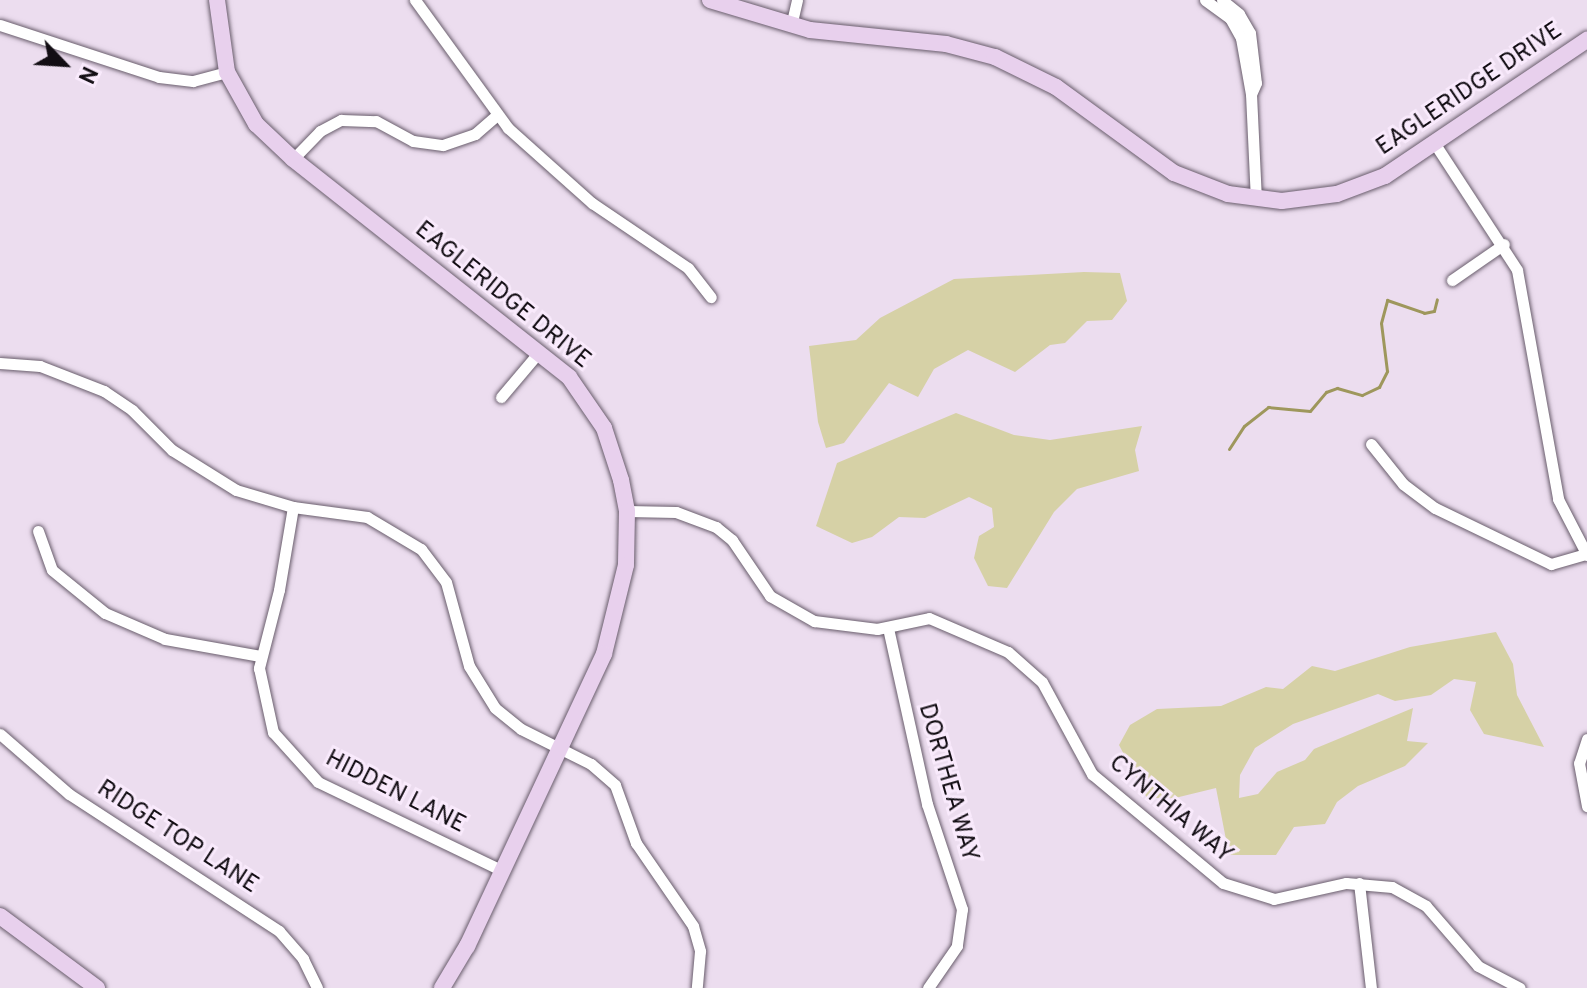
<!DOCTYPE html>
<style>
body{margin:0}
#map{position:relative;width:1587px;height:988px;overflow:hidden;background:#ecddef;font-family:Overpass,sans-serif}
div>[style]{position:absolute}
.green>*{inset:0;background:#d6d1a6}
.stream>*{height:3px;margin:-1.5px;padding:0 1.5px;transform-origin:1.5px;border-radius:1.5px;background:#9e975c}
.roads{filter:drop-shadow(0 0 2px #695d6c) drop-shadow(0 0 2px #695d6c)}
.street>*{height:11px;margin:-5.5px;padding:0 5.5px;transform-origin:5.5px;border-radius:5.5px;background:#fff}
.secondary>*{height:16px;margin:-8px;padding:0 8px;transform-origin:8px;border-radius:8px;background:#e8d0ed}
span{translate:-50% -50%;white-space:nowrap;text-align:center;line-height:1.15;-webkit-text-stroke:6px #f9eafc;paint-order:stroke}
.street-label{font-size:24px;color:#120d13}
.north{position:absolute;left:24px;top:24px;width:80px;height:80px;-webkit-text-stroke:6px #f9eafc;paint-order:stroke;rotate:115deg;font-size:22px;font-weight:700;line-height:32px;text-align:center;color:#120d13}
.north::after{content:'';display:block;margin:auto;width:28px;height:36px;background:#120d13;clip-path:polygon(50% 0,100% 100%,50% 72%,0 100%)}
</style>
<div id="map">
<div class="green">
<i style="clip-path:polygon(1084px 272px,1120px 273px,1127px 301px,1112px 320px,1087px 321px,1065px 343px,1050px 345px,1015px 372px,968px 350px,934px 369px,918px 397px,889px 383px,844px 443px,826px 448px,818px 422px,809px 346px,856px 340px,880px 318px,954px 279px)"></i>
<i style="clip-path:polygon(956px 413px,1014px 435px,1050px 440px,1142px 426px,1135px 450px,1139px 471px,1077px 489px,1054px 512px,1007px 588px,988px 586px,974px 558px,979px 536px,994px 527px,992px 508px,969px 497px,925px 518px,899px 517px,872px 537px,852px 543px,816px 526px,837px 463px)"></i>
<i style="clip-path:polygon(1496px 632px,1513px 664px,1517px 695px,1544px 747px,1484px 734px,1470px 710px,1476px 682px,1454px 679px,1431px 695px,1395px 701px,1378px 694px,1293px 724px,1255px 748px,1240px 775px,1239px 798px,1258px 794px,1277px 772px,1305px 760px,1314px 749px,1413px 708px,1407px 741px,1428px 743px,1405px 766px,1358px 786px,1337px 802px,1325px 824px,1294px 827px,1276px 855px,1229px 855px,1216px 788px,1175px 798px,1147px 798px,1119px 745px,1130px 725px,1157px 709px,1221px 706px,1266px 687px,1283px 689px,1312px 666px,1335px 671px,1410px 647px)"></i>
</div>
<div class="stream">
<i style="left:1229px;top:449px;width:27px;rotate:-57deg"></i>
<i style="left:1244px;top:426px;width:31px;rotate:-38deg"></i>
<i style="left:1268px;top:407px;width:42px;rotate:5.4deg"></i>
<i style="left:1310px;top:411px;width:25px;rotate:-50deg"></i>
<i style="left:1326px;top:392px;width:12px;rotate:-20deg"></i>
<i style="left:1337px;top:388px;width:26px;rotate:16deg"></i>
<i style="left:1362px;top:395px;width:19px;rotate:-25deg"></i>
<i style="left:1379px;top:387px;width:18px;rotate:-63deg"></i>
<i style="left:1387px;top:371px;width:48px;rotate:-97.1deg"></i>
<i style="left:1381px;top:323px;width:24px;rotate:-75deg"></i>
<i style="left:1387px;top:300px;width:39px;rotate:19deg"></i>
<i style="left:1424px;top:313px;width:10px;rotate:-11deg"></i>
<i style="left:1434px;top:311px;width:12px;rotate:-76deg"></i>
</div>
<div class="roads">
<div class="street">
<i style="left:415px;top:0;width:158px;rotate:54deg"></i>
<i style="left:508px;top:128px;width:113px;rotate:41.8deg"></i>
<i style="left:592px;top:203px;width:116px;rotate:34.1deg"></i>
<i style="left:688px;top:268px;width:37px;rotate:52deg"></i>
<i style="left:1205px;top:0;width:31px;rotate:36deg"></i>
<i style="left:1230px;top:18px;width:23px;rotate:61deg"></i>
<i style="left:1241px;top:38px;width:57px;rotate:79.9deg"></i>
<i style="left:1251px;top:94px;width:105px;rotate:87.3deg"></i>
<i style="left:1222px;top:0;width:22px;rotate:39deg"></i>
<i style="left:1239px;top:14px;width:22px;rotate:60deg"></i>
<i style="left:1250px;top:33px;width:50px;rotate:83.2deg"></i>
<i style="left:1256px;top:83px;width:12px;rotate:114deg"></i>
<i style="left:0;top:25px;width:167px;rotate:18.1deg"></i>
<i style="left:159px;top:77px;width:34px;rotate:7deg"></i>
<i style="left:193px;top:81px;width:35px;rotate:-15deg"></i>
<i style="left:791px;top:26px;width:27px;rotate:-77deg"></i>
<i style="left:1435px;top:144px;width:150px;rotate:56.9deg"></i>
<i style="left:1517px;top:270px;width:233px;rotate:79.8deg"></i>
<i style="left:1558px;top:499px;width:63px;rotate:62.6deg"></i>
<i style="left:293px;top:159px;width:39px;rotate:-46deg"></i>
<i style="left:320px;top:131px;width:24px;rotate:-28deg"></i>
<i style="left:341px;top:120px;width:35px;rotate:2deg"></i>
<i style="left:376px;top:121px;width:42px;rotate:28.4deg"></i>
<i style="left:413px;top:141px;width:30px;rotate:8deg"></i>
<i style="left:443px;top:145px;width:34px;rotate:-19deg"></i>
<i style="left:475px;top:134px;width:29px;rotate:-41deg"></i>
<i style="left:1452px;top:280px;width:63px;rotate:-34.7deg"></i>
<i style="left:0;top:363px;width:40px;rotate:4.3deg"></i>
<i style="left:40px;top:366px;width:69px;rotate:21.3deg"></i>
<i style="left:104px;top:391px;width:34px;rotate:34deg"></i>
<i style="left:132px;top:410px;width:57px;rotate:45deg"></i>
<i style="left:172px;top:450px;width:75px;rotate:32deg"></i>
<i style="left:236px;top:490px;width:59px;rotate:16.6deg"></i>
<i style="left:293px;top:507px;width:75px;rotate:7.7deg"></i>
<i style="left:367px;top:517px;width:63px;rotate:30.7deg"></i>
<i style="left:421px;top:549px;width:41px;rotate:52.9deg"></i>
<i style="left:446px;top:582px;width:87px;rotate:74.7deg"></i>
<i style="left:469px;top:666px;width:49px;rotate:58.2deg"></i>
<i style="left:495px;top:708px;width:33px;rotate:39deg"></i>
<i style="left:521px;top:729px;width:78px;rotate:26.6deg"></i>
<i style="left:591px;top:764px;width:32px;rotate:41deg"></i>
<i style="left:615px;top:785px;width:62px;rotate:70.1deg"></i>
<i style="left:636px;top:843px;width:101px;rotate:55.5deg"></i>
<i style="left:693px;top:926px;width:26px;rotate:74deg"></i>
<i style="left:700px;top:951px;width:37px;rotate:95deg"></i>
<i style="left:501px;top:397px;width:59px;rotate:-49.8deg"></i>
<i style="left:1371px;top:444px;width:51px;rotate:51.3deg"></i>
<i style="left:1403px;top:484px;width:40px;rotate:37deg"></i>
<i style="left:1435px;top:508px;width:129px;rotate:25.8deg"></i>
<i style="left:1551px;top:564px;width:37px;rotate:-16deg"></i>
<i style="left:293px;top:507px;width:84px;rotate:99.6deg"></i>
<i style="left:279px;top:590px;width:81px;rotate:104.4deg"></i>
<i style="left:259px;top:668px;width:66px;rotate:77.7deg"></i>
<i style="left:273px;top:732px;width:67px;rotate:48deg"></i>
<i style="left:318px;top:782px;width:205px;rotate:25.7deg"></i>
<i style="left:627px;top:511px;width:49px;rotate:1.2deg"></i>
<i style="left:676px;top:512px;width:43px;rotate:20.6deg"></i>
<i style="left:716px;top:527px;width:21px;rotate:39deg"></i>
<i style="left:732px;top:540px;width:68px;rotate:55.8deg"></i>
<i style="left:770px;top:596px;width:51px;rotate:29.6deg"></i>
<i style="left:814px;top:621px;width:64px;rotate:7.2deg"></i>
<i style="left:877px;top:629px;width:53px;rotate:-11.9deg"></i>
<i style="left:929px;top:618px;width:86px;rotate:23.3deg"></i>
<i style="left:1008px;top:652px;width:45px;rotate:41.4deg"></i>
<i style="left:1042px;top:682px;width:105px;rotate:61.5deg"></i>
<i style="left:1092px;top:774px;width:170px;rotate:39.8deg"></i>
<i style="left:1223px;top:883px;width:53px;rotate:17.4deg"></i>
<i style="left:1274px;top:899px;width:74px;rotate:-12.5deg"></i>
<i style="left:1346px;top:883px;width:46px;rotate:5deg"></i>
<i style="left:1392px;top:887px;width:39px;rotate:29deg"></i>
<i style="left:1426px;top:906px;width:79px;rotate:49.1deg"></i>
<i style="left:1478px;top:966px;width:47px;rotate:27.6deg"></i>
<i style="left:38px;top:531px;width:41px;rotate:70.3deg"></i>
<i style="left:52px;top:570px;width:68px;rotate:39.1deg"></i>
<i style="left:105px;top:613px;width:65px;rotate:23.4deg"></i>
<i style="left:165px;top:639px;width:97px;rotate:10.1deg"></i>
<i style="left:888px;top:628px;width:180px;rotate:77.5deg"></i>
<i style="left:927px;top:804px;width:111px;rotate:71.6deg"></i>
<i style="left:962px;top:909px;width:37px;rotate:98deg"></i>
<i style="left:957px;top:946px;width:51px;rotate:124.6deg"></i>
<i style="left:0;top:734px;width:91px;rotate:41deg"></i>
<i style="left:69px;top:794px;width:251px;rotate:33.1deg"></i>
<i style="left:279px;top:931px;width:37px;rotate:49deg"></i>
<i style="left:303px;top:959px;width:32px;rotate:64deg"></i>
<i style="left:1587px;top:739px;width:25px;rotate:108deg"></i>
<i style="left:1579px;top:763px;width:44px;rotate:79.5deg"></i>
<i style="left:1359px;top:883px;width:106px;rotate:83.5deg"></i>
</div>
<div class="secondary">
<i style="left:217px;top:0;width:73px;rotate:82.1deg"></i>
<i style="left:227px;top:72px;width:60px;rotate:60.9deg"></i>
<i style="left:256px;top:124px;width:51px;rotate:43.4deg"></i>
<i style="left:293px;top:159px;width:352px;rotate:38.3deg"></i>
<i style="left:569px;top:377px;width:62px;rotate:55.5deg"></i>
<i style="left:604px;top:428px;width:55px;rotate:71.9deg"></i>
<i style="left:621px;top:480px;width:32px;rotate:79deg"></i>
<i style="left:627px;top:511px;width:54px;rotate:91.1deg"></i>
<i style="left:626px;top:565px;width:92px;rotate:103.9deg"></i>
<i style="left:604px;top:654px;width:323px;rotate:115.1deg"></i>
<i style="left:467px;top:946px;width:49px;rotate:120.8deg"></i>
<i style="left:710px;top:0;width:104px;rotate:16.7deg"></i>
<i style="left:810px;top:30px;width:137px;rotate:5.9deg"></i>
<i style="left:946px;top:44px;width:51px;rotate:14.9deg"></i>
<i style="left:995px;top:57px;width:68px;rotate:26.2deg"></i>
<i style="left:1056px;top:87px;width:146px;rotate:36.1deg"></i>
<i style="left:1174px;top:173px;width:58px;rotate:21.3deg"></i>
<i style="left:1228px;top:194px;width:54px;rotate:7.4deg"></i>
<i style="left:1282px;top:201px;width:55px;rotate:-7.3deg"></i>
<i style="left:1337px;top:194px;width:51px;rotate:-20.6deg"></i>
<i style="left:1385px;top:176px;width:244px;rotate:-34deg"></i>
<i style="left:0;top:916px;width:121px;rotate:36.6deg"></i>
</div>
</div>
<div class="street-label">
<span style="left:1470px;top:90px;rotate:-34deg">EAGLERIDGE DRIVE</span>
<span style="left:502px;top:296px;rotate:39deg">EAGLERIDGE DRIVE</span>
<span style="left:947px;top:783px;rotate:74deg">DORTHEA WAY</span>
<span style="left:395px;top:793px;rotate:27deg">HIDDEN LANE</span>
<span style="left:1170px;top:810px;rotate:40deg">CYNTHIA WAY</span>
<span style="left:177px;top:838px;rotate:33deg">RIDGE TOP LANE</span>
</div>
<div class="north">N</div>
</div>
